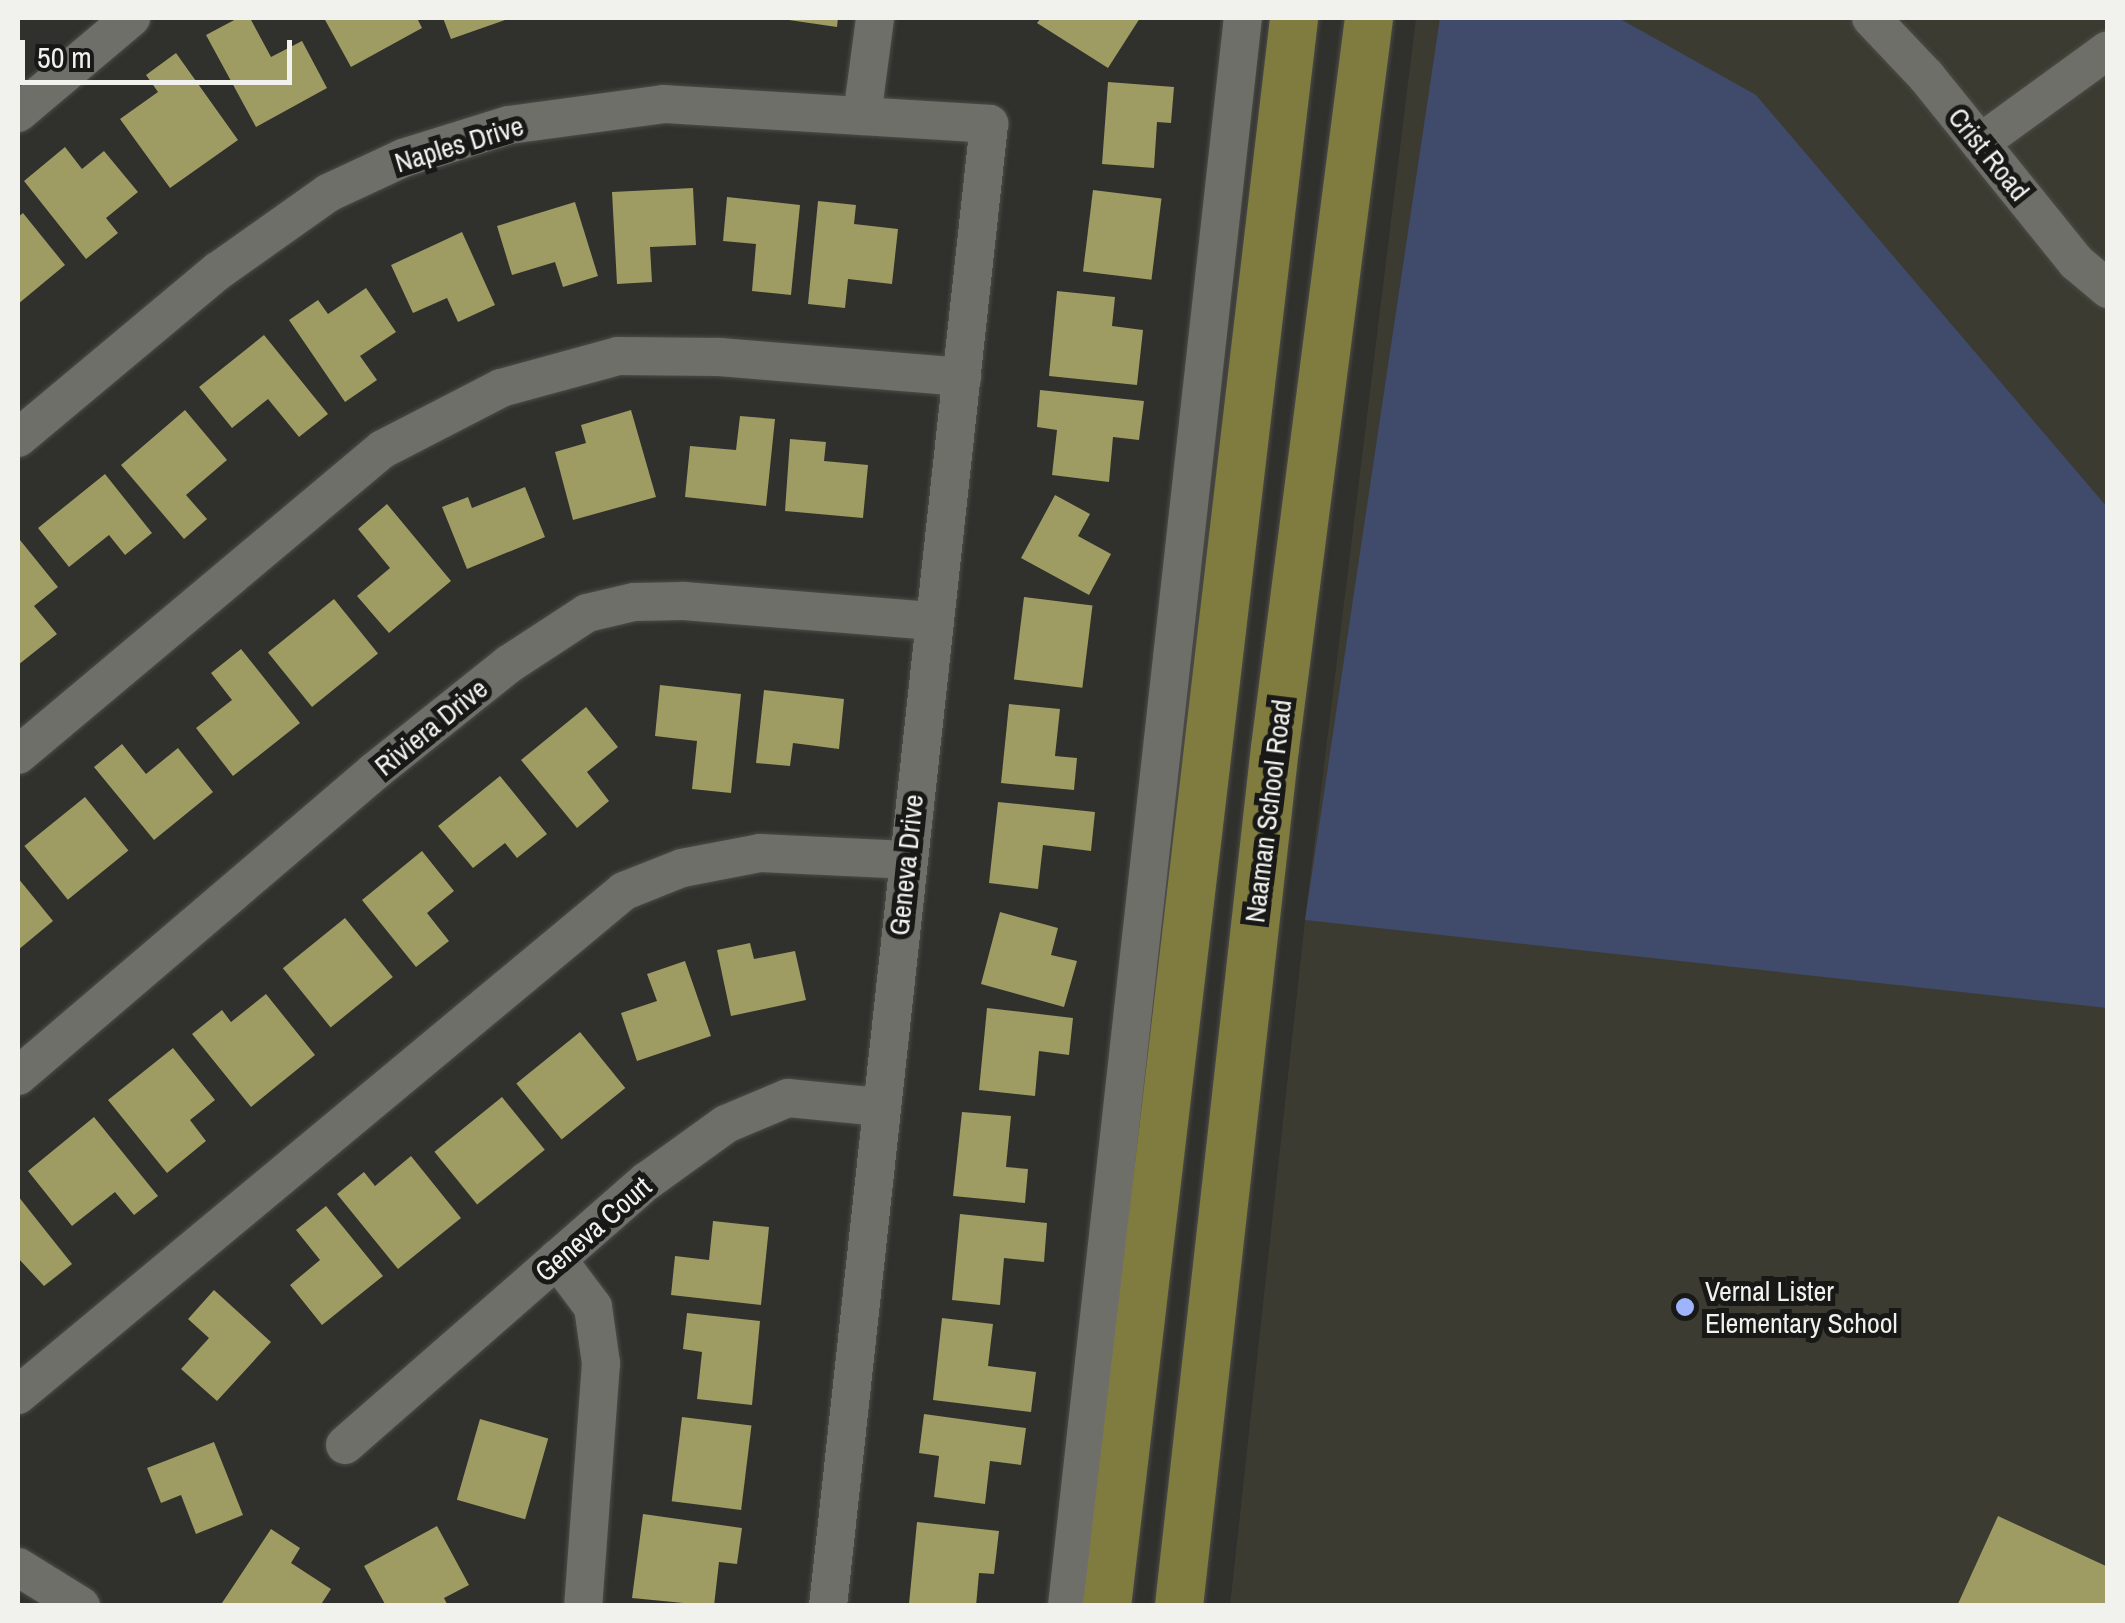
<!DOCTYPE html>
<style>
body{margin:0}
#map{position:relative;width:2125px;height:1623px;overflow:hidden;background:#30302c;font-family:"Archivo Narrow",sans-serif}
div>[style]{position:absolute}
.built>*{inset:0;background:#3b3b31}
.green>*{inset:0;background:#404a6b}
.building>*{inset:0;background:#9e9b63;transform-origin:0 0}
.roads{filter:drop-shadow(0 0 2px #4c4c48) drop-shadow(0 0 2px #4c4c48)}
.minor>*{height:38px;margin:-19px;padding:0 19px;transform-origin:19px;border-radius:19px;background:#6f6f6a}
.major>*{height:48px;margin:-24px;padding:0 24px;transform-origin:24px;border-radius:24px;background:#807c40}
.dots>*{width:28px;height:28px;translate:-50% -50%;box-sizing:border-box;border:5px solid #181816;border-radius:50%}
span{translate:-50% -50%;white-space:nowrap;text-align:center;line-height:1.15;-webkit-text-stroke:10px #181816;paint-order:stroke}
.street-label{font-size:28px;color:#f1f1ee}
.poi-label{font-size:28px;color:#f1f1ee}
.left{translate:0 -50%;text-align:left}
.frame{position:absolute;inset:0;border:20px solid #f1f1ee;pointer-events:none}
.scale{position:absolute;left:20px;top:40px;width:272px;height:45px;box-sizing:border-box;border:5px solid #f1f1ee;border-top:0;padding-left:12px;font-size:30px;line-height:35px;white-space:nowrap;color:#f1f1ee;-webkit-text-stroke:8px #181816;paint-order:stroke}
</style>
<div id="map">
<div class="built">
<i style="clip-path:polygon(1416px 18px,2107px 18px,2107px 1605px,1230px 1606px,1305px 920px)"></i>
</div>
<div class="green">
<i style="clip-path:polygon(1440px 18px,1622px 20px,1756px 95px,2107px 507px,2107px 1008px,1305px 920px)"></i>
</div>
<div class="building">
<i style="clip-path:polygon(238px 18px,250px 18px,271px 57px,302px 41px,327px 88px,256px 127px,206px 35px)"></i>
<i style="clip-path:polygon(324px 18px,417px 18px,422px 28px,351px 67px)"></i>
<i style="clip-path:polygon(443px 18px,511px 18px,451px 39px)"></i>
<i style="clip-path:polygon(775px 18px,838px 18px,837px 27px)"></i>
<i style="clip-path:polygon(1041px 18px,1140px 18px,1108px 68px,1037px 23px)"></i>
<i style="clip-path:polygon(176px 53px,238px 140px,170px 188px,120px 119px,158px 92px,146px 75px)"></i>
<i style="clip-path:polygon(1108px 82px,1174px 87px,1171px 123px,1157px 122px,1154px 168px,1102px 164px)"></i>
<i style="clip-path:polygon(65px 147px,82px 169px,104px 151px,138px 192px,106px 218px,118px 233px,86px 259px,24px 181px)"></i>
<i style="clip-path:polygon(693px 188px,696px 245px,650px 247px,652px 282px,617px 284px,612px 192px)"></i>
<i style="left:1093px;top:190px;width:69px;height:82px;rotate:7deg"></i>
<i style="clip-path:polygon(727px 197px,800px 205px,791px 295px,752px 291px,756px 244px,723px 241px)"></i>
<i style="clip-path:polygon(818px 201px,856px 205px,854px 224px,898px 229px,892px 284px,848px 279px,845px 308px,808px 304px)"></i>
<i style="clip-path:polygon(575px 202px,598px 276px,563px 287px,555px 262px,512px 275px,497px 226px)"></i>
<i style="clip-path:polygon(23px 213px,65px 265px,18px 304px,18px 217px)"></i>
<i style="clip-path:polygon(462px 232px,495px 305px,458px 322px,447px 298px,413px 313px,391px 265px)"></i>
<i style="clip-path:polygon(366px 288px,396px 332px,360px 356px,377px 380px,345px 402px,289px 320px,318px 300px,328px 314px)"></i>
<i style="clip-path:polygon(1057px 291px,1115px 297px,1112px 326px,1143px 330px,1137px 385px,1049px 376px)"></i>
<i style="clip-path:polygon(264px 335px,328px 414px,299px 437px,268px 399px,232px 428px,199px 387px)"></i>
<i style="clip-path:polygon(1040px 390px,1144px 401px,1139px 440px,1113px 437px,1109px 482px,1052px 475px,1057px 430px,1037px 427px)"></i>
<i style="clip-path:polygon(185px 410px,227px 460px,186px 495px,207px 519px,184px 539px,121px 465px)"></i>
<i style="clip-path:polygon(631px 410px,656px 497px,573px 520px,555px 452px,586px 443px,581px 425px)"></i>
<i style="clip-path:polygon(740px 416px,775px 419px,766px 506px,685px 497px,690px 446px,736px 450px)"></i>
<i style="clip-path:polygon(790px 439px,826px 442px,824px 461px,868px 465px,863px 518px,785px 511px)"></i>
<i style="clip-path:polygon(105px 474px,152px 533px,125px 555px,109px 535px,69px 567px,38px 528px)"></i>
<i style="clip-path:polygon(525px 487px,545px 537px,467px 569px,442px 507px,468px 497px,472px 508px)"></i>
<i style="clip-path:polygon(1055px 495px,1090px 514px,1078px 536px,1111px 554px,1089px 595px,1021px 558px)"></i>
<i style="clip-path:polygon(387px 504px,451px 581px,389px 633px,357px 596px,390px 568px,358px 529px)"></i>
<i style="clip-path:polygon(20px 540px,58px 587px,34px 606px,57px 634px,18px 665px)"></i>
<i style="left:1024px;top:597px;width:69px;height:83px;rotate:7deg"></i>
<i style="left:334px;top:599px;width:70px;height:85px;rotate:51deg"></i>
<i style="clip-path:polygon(241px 649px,300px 723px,233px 776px,196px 728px,232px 700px,211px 673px)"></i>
<i style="clip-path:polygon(660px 685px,741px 694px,731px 793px,692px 789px,697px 741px,655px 736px)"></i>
<i style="clip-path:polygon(764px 690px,844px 699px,839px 749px,793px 743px,790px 766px,756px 763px)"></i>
<i style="clip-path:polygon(1009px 704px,1060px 709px,1055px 756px,1077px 758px,1074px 790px,1001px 783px)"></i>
<i style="clip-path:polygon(586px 707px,618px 747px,587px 772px,609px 801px,577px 828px,521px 760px)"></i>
<i style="clip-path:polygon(122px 744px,146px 774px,178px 748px,213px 792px,154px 840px,94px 767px)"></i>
<i style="clip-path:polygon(500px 776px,547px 834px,517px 858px,505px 843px,473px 868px,438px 826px)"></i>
<i style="left:85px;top:797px;width:69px;height:78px;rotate:51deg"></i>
<i style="clip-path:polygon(998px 802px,1095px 812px,1091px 851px,1043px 845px,1038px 889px,989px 883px)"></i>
<i style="clip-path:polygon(422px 851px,454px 891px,427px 913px,449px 941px,416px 967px,362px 900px)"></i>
<i style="clip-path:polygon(18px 878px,53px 921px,18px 950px)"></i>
<i style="clip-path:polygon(1000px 912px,1058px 928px,1051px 955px,1077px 961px,1064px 1007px,981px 984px)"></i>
<i style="left:345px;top:918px;width:76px;height:80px;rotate:51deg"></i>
<i style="clip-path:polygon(750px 943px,754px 959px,795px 951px,806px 1000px,731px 1016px,717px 950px)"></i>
<i style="clip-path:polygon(685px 961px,711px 1036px,637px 1061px,621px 1013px,657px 1001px,647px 974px)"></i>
<i style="clip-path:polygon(266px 994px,315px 1055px,251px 1107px,192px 1034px,222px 1010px,231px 1022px)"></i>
<i style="clip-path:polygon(987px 1008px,1073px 1018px,1069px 1055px,1039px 1051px,1035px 1096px,979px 1090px)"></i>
<i style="left:580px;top:1032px;width:72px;height:82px;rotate:51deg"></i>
<i style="clip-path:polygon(173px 1048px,215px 1100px,190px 1120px,206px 1141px,167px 1173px,108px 1100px)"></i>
<i style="left:502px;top:1097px;width:68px;height:87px;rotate:51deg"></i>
<i style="clip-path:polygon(962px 1112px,1011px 1116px,1006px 1167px,1028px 1169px,1025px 1203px,953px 1196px)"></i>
<i style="clip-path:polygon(94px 1117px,158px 1196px,134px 1215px,115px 1192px,72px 1226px,28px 1171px)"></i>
<i style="clip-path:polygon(411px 1156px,461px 1218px,398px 1269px,337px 1194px,364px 1172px,375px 1186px)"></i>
<i style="clip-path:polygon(18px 1196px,72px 1264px,44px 1286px,18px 1258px)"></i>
<i style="clip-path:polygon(326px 1206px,383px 1276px,322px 1325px,290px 1285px,320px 1260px,296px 1230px)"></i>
<i style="clip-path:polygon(960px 1214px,1047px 1223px,1044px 1262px,1004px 1258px,1000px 1305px,952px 1300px)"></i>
<i style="clip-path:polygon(713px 1221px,769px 1227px,761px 1305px,671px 1295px,675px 1256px,709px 1260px)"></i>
<i style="clip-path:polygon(214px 1290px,271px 1342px,217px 1401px,181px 1369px,209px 1338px,188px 1319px)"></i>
<i style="clip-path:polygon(687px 1313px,760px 1321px,752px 1405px,697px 1399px,702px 1352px,683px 1349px)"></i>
<i style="clip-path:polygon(942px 1318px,993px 1324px,988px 1366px,1036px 1372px,1031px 1412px,933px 1400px)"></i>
<i style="clip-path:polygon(924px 1414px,1026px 1428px,1021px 1465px,990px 1461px,985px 1504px,934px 1497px,939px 1456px,919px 1453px)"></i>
<i style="left:682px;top:1417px;width:70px;height:85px;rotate:7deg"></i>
<i style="left:480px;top:1419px;width:71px;height:84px;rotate:16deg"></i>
<i style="clip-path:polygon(214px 1442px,243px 1515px,196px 1534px,181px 1495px,161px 1503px,147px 1468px)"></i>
<i style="clip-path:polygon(643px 1514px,742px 1528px,737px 1564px,719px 1562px,714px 1606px,632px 1598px)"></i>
<i style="clip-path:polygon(1998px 1516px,2108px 1567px,2108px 1606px,1957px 1606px)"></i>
<i style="clip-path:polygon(917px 1522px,999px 1531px,994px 1574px,979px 1573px,976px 1606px,909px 1604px)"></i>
<i style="clip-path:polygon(437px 1526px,469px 1585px,444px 1598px,448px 1606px,386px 1606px,364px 1566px)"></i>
<i style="clip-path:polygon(271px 1529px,300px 1548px,291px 1563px,331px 1589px,320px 1606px,220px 1606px)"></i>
</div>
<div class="roads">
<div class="minor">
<i style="left:1871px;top:18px;width:80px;rotate:46.5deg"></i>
<i style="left:1926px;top:76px;width:239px;rotate:51.1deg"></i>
<i style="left:2076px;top:262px;width:42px;rotate:40.2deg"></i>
<i style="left:18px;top:113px;width:148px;rotate:-40.1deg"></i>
<i style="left:862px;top:116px;width:99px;rotate:-82.4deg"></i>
<i style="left:1980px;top:143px;width:158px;rotate:-36deg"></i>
<i style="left:18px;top:438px;width:261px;rotate:-39.9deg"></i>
<i style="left:218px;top:271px;width:135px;rotate:-35.3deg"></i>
<i style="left:328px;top:193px;width:83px;rotate:-25deg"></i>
<i style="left:403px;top:158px;width:111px;rotate:-17.3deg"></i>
<i style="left:509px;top:125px;width:156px;rotate:-7.7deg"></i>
<i style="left:664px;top:104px;width:326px;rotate:3.5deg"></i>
<i style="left:989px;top:124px;width:1491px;rotate:96.2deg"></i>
<i style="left:18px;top:755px;width:476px;rotate:-40deg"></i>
<i style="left:383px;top:449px;width:133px;rotate:-27.3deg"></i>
<i style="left:501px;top:388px;width:121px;rotate:-15.3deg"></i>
<i style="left:618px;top:356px;width:102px;rotate:0.6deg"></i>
<i style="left:720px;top:357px;width:243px;rotate:4.7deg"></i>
<i style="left:18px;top:1076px;width:470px;rotate:-40.5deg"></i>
<i style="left:375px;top:771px;width:171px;rotate:-38.6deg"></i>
<i style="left:509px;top:664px;width:93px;rotate:-33.2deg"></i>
<i style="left:587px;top:613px;width:48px;rotate:-13.2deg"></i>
<i style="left:634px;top:602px;width:50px;rotate:-1.1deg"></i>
<i style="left:684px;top:601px;width:250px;rotate:4.6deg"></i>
<i style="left:557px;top:1259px;width:60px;rotate:53.1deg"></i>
<i style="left:593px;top:1307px;width:57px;rotate:81.9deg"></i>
<i style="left:601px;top:1363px;width:244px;rotate:94.2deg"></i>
<i style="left:18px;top:1395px;width:788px;rotate:-39.75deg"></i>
<i style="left:624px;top:891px;width:62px;rotate:-21.6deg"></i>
<i style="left:682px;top:868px;width:79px;rotate:-10.9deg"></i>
<i style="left:760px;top:853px;width:146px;rotate:2.7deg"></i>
<i style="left:345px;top:1445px;width:401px;rotate:-41.2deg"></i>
<i style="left:647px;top:1181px;width:97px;rotate:-35.8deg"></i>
<i style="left:726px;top:1124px;width:67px;rotate:-22.8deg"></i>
<i style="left:788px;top:1098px;width:91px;rotate:5.6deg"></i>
<i style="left:18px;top:1567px;width:74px;rotate:31.8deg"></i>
<i style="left:1067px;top:1606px;width:1598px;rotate:-83.68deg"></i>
</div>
<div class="major">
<i style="left:1107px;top:1606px;width:1599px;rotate:-83.28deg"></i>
<i style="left:1179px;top:1606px;width:863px;rotate:-83.62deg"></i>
<i style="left:1275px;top:748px;width:736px;rotate:-82.66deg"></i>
</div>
</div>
<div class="dots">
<i style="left:1685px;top:1307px;background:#9eb4fd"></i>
</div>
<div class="street-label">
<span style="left:459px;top:144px;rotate:-17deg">Naples Drive</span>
<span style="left:1989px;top:154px;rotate:51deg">Crist Road</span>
<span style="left:431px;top:727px;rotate:-39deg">Riviera Drive</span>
<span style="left:1268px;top:811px;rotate:-83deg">Naaman School Road</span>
<span style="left:906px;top:865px;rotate:-84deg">Geneva Drive</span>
<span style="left:593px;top:1229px;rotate:-41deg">Geneva Court</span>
</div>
<div class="poi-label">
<span class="left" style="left:1705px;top:1307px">Vernal Lister<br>Elementary School</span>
</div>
<div class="frame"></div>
<div class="scale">50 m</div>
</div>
